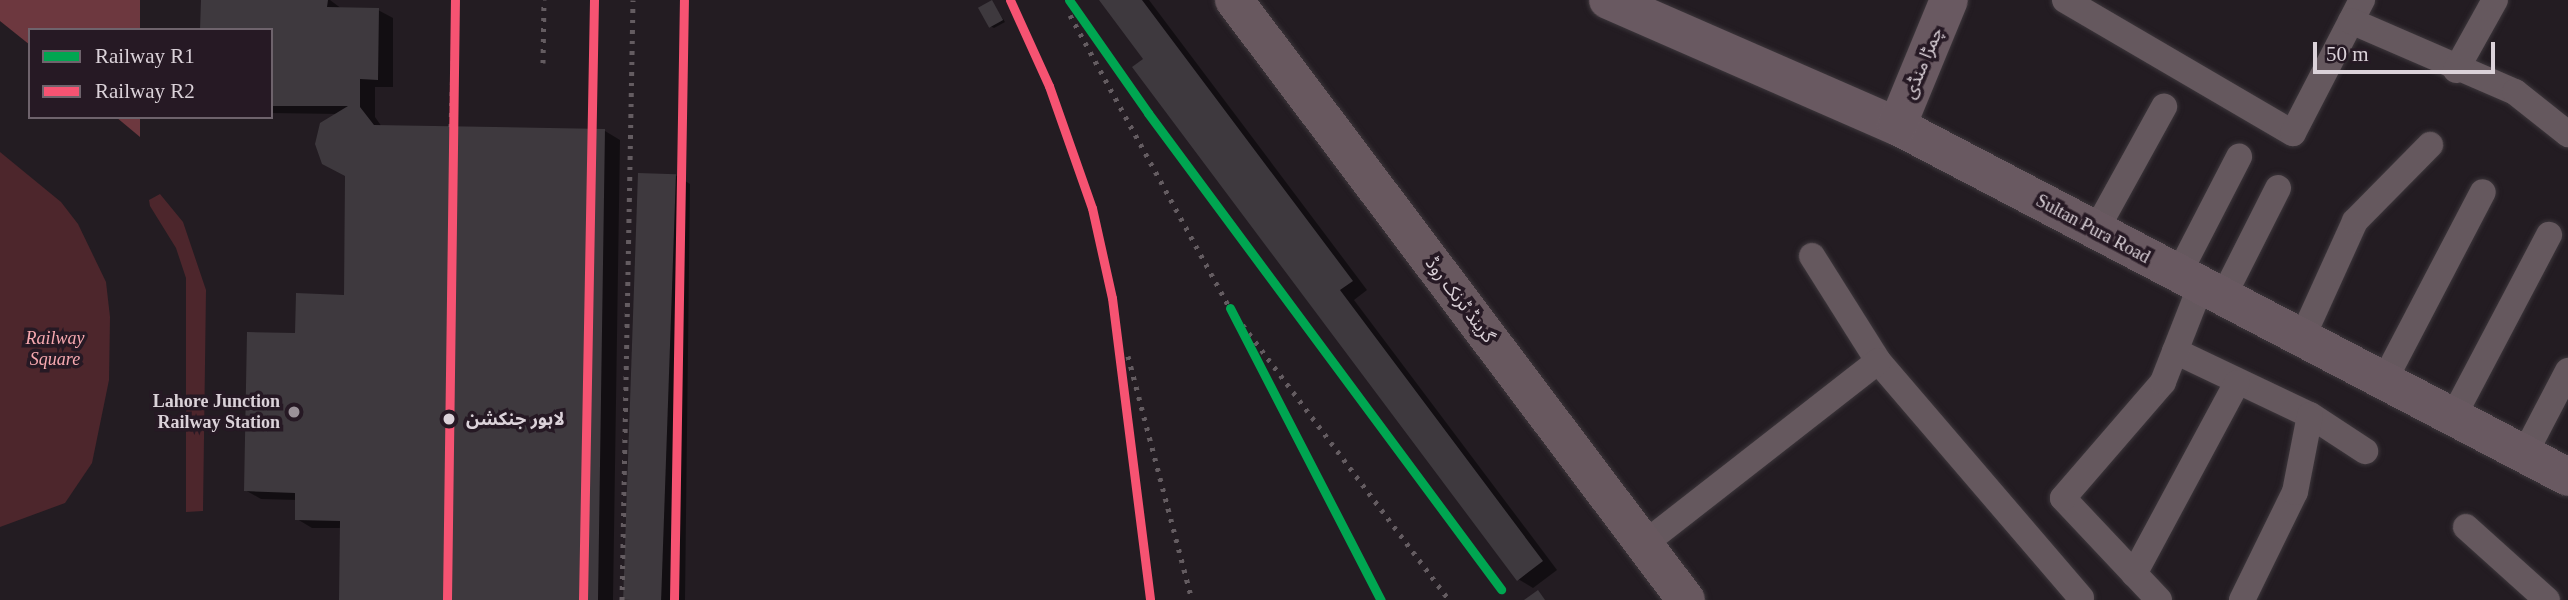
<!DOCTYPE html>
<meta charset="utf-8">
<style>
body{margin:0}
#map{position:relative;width:2568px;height:600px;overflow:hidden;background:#231c22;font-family:"Times New Roman","Noto Sans Arabic",serif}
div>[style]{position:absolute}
.green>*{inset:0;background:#4d262c}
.forest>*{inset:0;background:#6d383f}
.shadow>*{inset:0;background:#0007}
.building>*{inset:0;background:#3e393e;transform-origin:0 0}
.roads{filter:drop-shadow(0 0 2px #3c363b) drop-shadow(0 0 2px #3c363b)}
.minor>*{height:26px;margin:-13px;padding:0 13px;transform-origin:13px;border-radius:13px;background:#65585e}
.secondary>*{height:38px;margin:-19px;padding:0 19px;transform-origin:19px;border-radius:19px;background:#695961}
.primary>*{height:38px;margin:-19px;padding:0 19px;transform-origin:19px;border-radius:19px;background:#68585f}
.rail>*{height:5px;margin-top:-2.5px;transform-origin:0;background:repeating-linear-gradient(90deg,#645c61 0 3.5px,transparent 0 10.5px)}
.rail-1>*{height:9px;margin:-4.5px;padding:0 4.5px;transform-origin:4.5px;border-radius:4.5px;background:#00a651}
.rail-2>*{height:9px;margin:-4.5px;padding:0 4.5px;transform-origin:4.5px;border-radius:4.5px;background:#f65372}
.dots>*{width:19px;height:19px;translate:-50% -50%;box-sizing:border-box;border:4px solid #261924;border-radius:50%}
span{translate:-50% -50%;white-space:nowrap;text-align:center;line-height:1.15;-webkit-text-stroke:7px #261924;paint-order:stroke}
.street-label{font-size:18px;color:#dbd2d9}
.park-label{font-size:18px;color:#f7a9b0;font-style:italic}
.poi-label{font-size:18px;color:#dbd2d9;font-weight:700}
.right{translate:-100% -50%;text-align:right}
.stop-label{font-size:18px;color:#dbd2d9;font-weight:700}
.left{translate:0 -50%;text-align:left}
.legend{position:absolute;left:28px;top:28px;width:245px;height:91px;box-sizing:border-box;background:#261924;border:2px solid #6e636c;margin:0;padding:9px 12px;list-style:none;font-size:21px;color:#dbd2d9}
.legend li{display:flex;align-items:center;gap:14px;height:35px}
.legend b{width:35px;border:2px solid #6e636c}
.scale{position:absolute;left:2313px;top:42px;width:182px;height:32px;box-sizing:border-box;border:4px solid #dbd2d9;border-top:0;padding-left:9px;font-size:21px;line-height:24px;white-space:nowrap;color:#dbd2d9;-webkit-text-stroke:5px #261924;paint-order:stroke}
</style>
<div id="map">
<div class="green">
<i style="clip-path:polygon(0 152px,61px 202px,78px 224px,106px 282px,110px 317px,109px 380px,92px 463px,65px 503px,0 527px)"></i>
<i style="clip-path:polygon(160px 194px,183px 222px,206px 290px,203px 511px,186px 512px,186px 278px,176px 248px,150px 206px,149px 200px)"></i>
</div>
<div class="forest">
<i style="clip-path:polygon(0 0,140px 0,140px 30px,30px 30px,30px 45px,0 21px)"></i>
<i style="clip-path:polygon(116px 117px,140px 117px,140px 137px)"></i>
</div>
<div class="shadow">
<i style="clip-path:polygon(203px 0,330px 0,342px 9px,378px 10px,393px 18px,393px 87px,375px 87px,375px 117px,382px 127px,605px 131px,620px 140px,613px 600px,341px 600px,342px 528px,312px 528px,297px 519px,297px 500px,261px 499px,245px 490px,297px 335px,346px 297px,347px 176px,337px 114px,271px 113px,271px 30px)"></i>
<i style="clip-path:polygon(1101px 0,1149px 0,1367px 290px,1354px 300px,1557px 570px,1533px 588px,1518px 579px)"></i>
<i style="clip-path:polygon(991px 1px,1005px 22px,994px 28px,990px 26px)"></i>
<i style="clip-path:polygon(675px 175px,690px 184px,685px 600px,634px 600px)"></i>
</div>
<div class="building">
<i style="clip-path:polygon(201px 0,328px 0,327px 7px,379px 8px,378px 80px,360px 79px,360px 107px,374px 125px,605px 129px,598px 600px,339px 600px,340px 521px,295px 520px,295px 493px,244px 491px,247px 332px,295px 333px,296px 293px,344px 295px,345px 176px,322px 164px,315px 144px,320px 123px,348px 106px,271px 106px,271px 30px,200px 30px)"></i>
<i style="left:992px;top:0;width:23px;height:16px;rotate:61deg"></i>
<i style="clip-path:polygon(1099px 0,1142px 0,1353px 281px,1340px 290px,1543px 561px,1517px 581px,1132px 67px,1143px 59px)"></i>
<i style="left:638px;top:173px;width:38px;height:427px;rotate:2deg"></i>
<i style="clip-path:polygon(1538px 590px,1545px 600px,1524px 600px)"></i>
</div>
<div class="roads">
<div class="minor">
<i style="left:2065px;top:0;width:264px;rotate:30.3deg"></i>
<i style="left:2293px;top:133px;width:150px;rotate:-62.6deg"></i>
<i style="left:2351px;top:21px;width:179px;rotate:23.4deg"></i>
<i style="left:2515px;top:92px;width:68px;rotate:38.4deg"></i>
<i style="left:2456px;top:70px;width:80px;rotate:-60.9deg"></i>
<i style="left:2096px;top:230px;width:141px;rotate:-61.1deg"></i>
<i style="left:1812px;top:256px;width:124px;rotate:57.8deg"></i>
<i style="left:1878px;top:361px;width:312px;rotate:49.4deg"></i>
<i style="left:2179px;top:273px;width:131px;rotate:-62.7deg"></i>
<i style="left:2223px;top:297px;width:122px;rotate:-63.2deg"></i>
<i style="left:2302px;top:338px;width:128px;rotate:-65.6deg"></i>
<i style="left:2355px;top:221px;width:107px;rotate:-45.4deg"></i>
<i style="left:2175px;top:351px;width:149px;rotate:25.4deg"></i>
<i style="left:2310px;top:415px;width:66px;rotate:33.2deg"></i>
<i style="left:2384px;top:381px;width:213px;rotate:-62.4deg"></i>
<i style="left:2453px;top:417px;width:206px;rotate:-62.2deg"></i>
<i style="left:2524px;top:455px;width:95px;rotate:-62.4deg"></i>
<i style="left:2466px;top:527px;width:109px;rotate:42deg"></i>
<i style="left:1644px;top:544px;width:297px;rotate:-38deg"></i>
<i style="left:2134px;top:574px;width:217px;rotate:-61.7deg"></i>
<i style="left:2159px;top:600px;width:140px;rotate:-133.3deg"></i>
<i style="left:2063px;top:498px;width:153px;rotate:-49.2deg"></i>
<i style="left:2163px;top:382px;width:104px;rotate:-68.6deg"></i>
<i style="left:2242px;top:600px;width:120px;rotate:-63.9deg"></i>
<i style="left:2295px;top:492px;width:78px;rotate:-79deg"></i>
</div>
<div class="secondary">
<i style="left:1608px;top:0;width:315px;rotate:23.6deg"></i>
<i style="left:1897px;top:126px;width:757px;rotate:27.61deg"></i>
<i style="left:1897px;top:126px;width:136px;rotate:-67.6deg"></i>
</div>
<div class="primary">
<i style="left:1234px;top:0;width:751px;rotate:53.01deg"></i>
</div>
</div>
<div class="rail">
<i style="left:1010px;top:0;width:94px;rotate:65.6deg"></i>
<i style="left:1049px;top:86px;width:129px;rotate:70.6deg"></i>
<i style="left:1092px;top:208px;width:92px;rotate:77.5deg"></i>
<i style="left:1112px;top:298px;width:304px;rotate:82.8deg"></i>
<i style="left:1069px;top:0;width:138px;rotate:55deg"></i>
<i style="left:1148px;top:113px;width:593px;rotate:53.44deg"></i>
<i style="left:1070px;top:15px;width:334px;rotate:61.4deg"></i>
<i style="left:1230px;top:308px;width:365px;rotate:53.1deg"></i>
<i style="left:543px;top:63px;width:63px;rotate:-89.1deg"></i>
<i style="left:451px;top:127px;width:127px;rotate:-88.2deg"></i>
<i style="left:592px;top:129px;width:129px;rotate:-89.1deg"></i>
<i style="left:1251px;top:348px;width:284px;rotate:62.7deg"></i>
<i style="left:1128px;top:356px;width:252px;rotate:75.3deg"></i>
<i style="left:622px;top:600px;width:600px;rotate:-88.95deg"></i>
<i style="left:674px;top:600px;width:600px;rotate:-89.05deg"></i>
</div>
<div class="rail-1">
<i style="left:1069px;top:0;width:138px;rotate:55deg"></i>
<i style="left:1148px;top:113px;width:593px;rotate:53.44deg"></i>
<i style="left:1230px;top:308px;width:329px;rotate:62.7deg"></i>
</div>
<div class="rail-2">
<i style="left:1010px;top:0;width:94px;rotate:65.6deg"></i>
<i style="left:1049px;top:86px;width:129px;rotate:70.6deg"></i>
<i style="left:1092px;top:208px;width:92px;rotate:77.5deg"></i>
<i style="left:1112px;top:298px;width:304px;rotate:82.8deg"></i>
<i style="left:447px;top:600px;width:600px;rotate:-89.24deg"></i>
<i style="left:583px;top:600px;width:600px;rotate:-88.95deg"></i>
<i style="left:674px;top:600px;width:600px;rotate:-89.05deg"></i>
</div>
<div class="dots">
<i style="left:294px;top:412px;background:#9b9299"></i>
<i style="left:449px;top:419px;background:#dbd2d9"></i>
</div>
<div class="street-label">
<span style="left:1923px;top:63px;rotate:-67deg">چمڑا منڈی</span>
<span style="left:2093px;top:229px;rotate:28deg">Sultan Pura Road</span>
<span style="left:1460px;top:300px;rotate:53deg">گرینڈ ٹرنک روڈ</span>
</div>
<div class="park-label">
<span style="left:55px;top:349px">Railway<br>Square</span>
</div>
<div class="poi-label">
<span class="right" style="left:280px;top:412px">Lahore Junction<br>Railway Station</span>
</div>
<div class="stop-label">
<span class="left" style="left:466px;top:419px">لاہور جنکشن</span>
</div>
<ul class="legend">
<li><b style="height:9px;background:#00a651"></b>Railway R1</li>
<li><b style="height:9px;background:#f65372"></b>Railway R2</li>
</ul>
<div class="scale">50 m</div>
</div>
